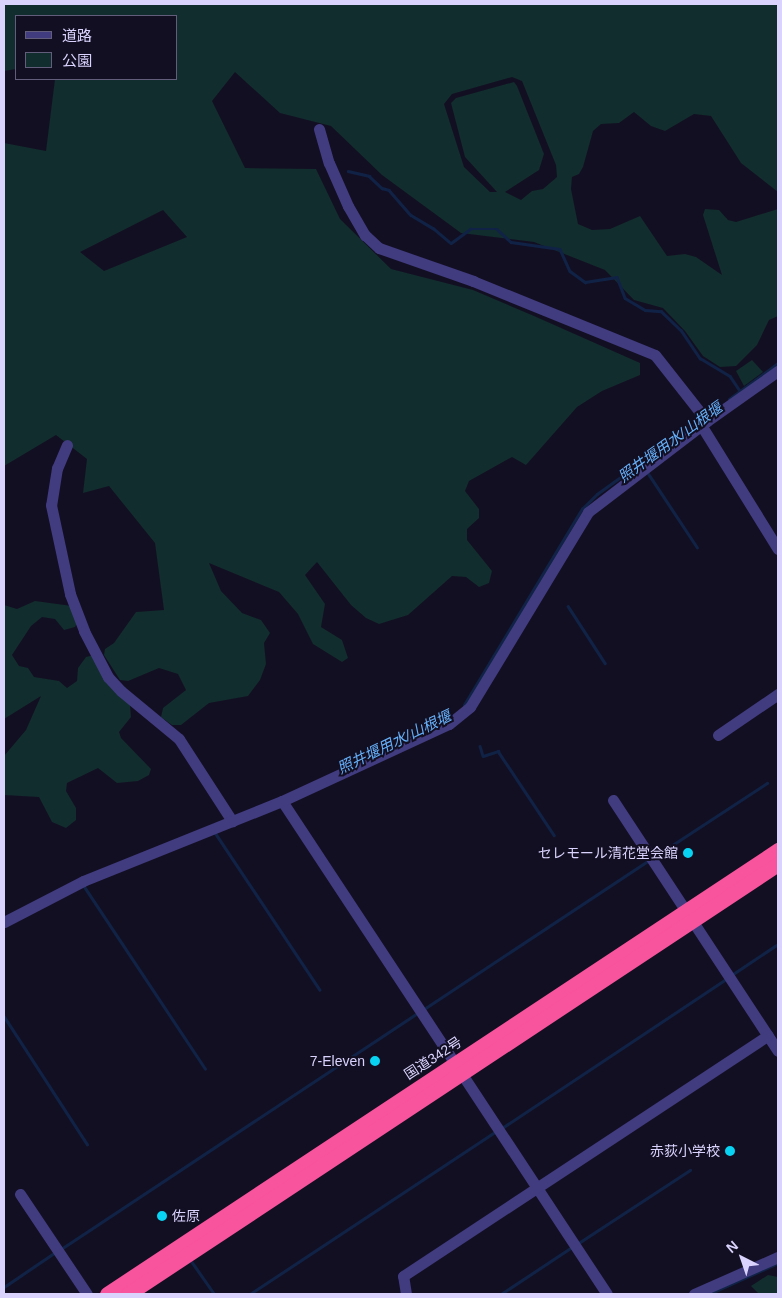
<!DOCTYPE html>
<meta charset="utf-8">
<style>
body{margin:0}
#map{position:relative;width:782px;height:1298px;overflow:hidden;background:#130f23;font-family:Arial,"Noto Sans JP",sans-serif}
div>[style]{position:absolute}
.green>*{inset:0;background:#122d2d}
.stream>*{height:2.5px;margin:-1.25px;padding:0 1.25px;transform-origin:1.25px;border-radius:1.25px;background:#102346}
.minor>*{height:11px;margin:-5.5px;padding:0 5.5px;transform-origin:5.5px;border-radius:5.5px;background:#413c80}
.highway>*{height:15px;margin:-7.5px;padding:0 7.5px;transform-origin:7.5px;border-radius:7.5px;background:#f8539d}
.dots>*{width:14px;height:14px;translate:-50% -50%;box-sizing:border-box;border:2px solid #130f23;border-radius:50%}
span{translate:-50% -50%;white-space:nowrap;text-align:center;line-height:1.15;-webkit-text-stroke:4px #130f23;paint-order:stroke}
.poi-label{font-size:14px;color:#d9d3fd}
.right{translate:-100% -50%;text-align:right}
.left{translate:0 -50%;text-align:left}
.street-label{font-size:14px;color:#d9d3fd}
.water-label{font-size:15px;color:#65b0f9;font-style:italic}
.frame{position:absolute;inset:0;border:5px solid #d9d3fd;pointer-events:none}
.legend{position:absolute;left:15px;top:15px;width:162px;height:65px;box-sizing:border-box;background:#130f23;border:1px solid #625d7a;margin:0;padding:6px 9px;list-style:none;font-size:15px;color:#d9d3fd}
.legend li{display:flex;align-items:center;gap:10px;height:25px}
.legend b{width:25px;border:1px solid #625d7a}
.north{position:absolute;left:717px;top:1233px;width:50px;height:50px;-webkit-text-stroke:4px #130f23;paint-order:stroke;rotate:319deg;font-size:14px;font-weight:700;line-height:20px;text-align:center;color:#d9d3fd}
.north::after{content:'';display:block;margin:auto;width:18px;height:22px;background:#d9d3fd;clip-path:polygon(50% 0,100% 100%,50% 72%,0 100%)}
</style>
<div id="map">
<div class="green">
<i style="clip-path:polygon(evenodd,4px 4px,774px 4px,778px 6px,778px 192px,741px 163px,711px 116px,694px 114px,665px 131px,651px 126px,634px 112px,619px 123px,601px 124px,593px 131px,583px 167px,579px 174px,572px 177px,571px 189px,578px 224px,592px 230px,610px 229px,640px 216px,667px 256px,685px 254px,696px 257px,722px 275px,703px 215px,705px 209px,719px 210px,728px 220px,736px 222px,778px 209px,778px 316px,769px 320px,757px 345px,736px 366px,720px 367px,703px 356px,685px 331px,663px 308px,634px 300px,605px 270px,534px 242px,461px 233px,382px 175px,331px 126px,280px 113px,235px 72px,212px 101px,245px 168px,316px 169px,340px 219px,391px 269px,473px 290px,534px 316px,640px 363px,640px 375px,602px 391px,577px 407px,526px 465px,512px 457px,469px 481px,465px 491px,479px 509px,479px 518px,467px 529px,467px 540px,492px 571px,489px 583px,479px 587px,466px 577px,452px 576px,408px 615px,379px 624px,366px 618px,351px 605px,317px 562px,305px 575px,325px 604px,321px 627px,342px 640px,348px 658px,342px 662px,313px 644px,298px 614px,279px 592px,209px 563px,221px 591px,242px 613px,261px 620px,270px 633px,264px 643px,266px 664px,260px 680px,248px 696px,209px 703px,181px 725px,172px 725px,161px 717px,163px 708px,186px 690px,178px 674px,159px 668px,128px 681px,120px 680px,104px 655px,105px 649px,114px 643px,136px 612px,164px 610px,155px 543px,109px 486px,83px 493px,87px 459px,56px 435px,4px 466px,4px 143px,46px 151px,55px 79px,176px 79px,176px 16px,16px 16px,16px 69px,4px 71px,4px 4px,512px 77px,522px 81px,556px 165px,557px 177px,543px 189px,532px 191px,521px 200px,505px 192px,539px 170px,544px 154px,517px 86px,514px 82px,456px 98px,451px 103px,465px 157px,497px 192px,490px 192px,464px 167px,444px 104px,452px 94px,512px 77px,4px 4px,163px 210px,187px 237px,104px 271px,80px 252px,163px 210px)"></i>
<i style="clip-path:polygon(752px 360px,763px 372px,744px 386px,736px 371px)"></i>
<i style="clip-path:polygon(35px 601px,72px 606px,78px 621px,75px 627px,64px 630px,55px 619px,42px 617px,31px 626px,12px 655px,19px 666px,28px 668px,34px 677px,59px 681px,67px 688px,77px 681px,78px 668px,86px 657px,94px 655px,130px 705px,131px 717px,119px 732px,121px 738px,151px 769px,149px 775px,138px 781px,117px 783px,98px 768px,67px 783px,66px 791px,76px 808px,76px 820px,66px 828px,52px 822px,39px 797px,4px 795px,4px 756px,26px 730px,41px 696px,4px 719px,4px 605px,17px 609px)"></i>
<i style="clip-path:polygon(768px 1275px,778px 1277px,778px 1294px,759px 1294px,751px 1286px)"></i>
</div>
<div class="stream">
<i style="left:348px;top:171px;width:22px;rotate:13deg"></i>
<i style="left:369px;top:176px;width:18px;rotate:43deg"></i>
<i style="left:382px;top:188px;width:7px;rotate:16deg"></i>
<i style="left:389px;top:190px;width:33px;rotate:49deg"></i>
<i style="left:411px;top:215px;width:26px;rotate:31deg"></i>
<i style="left:433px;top:228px;width:23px;rotate:40deg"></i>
<i style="left:451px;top:243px;width:24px;rotate:-36deg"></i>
<i style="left:470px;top:229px;width:27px"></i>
<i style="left:497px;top:229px;width:19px;rotate:43deg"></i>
<i style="left:511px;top:242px;width:49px;rotate:8.1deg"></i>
<i style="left:560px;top:249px;width:24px;rotate:66deg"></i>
<i style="left:570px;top:271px;width:19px;rotate:36deg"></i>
<i style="left:585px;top:282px;width:32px;rotate:-9deg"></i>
<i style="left:617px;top:277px;width:22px;rotate:69deg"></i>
<i style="left:625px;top:298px;width:23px;rotate:31deg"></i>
<i style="left:645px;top:310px;width:16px;rotate:4deg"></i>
<i style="left:661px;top:311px;width:28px;rotate:44deg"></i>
<i style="left:681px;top:330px;width:34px;rotate:56deg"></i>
<i style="left:700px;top:358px;width:35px;rotate:31deg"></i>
<i style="left:730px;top:376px;width:18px;rotate:56deg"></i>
<i style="left:729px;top:399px;width:61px;rotate:-36.3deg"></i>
<i style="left:648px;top:473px;width:89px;rotate:56.5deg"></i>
<i style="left:568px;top:606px;width:68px;rotate:57deg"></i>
<i style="left:464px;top:705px;width:229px;rotate:-59deg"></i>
<i style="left:582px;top:509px;width:21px;rotate:-45deg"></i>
<i style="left:597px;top:494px;width:115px;rotate:-35.8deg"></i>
<i style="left:480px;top:746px;width:10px;rotate:73deg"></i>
<i style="left:483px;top:756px;width:16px;rotate:-18deg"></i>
<i style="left:498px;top:751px;width:101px;rotate:56.3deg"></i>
<i style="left:216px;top:834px;width:187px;rotate:56.3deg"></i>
<i style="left:654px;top:857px;width:135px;rotate:-33.2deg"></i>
<i style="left:84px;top:886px;width:219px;rotate:56.4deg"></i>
<i style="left:733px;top:974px;width:54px;rotate:-33.7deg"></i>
<i style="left:424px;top:1009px;width:270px;rotate:-33.5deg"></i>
<i style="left:4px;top:1016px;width:153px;rotate:57deg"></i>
<i style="left:502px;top:1128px;width:269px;rotate:-33.6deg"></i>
<i style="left:577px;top:1244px;width:135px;rotate:-33.2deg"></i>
<i style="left:61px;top:1249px;width:427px;rotate:-33.5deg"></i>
<i style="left:192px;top:1262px;width:39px;rotate:55deg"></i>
<i style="left:4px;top:1287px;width:60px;rotate:-34.2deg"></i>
<i style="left:250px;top:1294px;width:294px;rotate:-33.5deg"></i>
<i style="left:501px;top:1294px;width:85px;rotate:-33.5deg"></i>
<i style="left:709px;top:1294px;width:76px;rotate:-24.2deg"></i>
</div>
<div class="minor">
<i style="left:319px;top:129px;width:35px;rotate:74deg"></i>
<i style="left:329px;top:163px;width:47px;rotate:66.2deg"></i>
<i style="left:348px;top:206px;width:34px;rotate:60deg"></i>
<i style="left:365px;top:235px;width:19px;rotate:43deg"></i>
<i style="left:379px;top:248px;width:100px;rotate:19.3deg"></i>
<i style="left:473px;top:281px;width:196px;rotate:22.1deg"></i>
<i style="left:655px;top:355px;width:84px;rotate:51.8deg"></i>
<i style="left:701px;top:425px;width:146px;rotate:58.2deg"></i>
<i style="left:67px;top:445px;width:25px;rotate:113deg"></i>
<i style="left:57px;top:468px;width:37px;rotate:99deg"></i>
<i style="left:51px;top:505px;width:91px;rotate:77.9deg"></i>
<i style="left:70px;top:594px;width:40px;rotate:69deg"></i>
<i style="left:84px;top:631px;width:52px;rotate:62.4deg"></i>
<i style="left:108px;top:677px;width:19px;rotate:47deg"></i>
<i style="left:121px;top:691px;width:75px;rotate:39.6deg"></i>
<i style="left:179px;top:739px;width:98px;rotate:57.1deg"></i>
<i style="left:718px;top:735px;width:73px;rotate:-34.3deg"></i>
<i style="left:613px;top:800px;width:300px;rotate:56.7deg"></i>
<i style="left:282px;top:801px;width:590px;rotate:56.61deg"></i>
<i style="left:4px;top:922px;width:89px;rotate:-27.4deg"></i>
<i style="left:83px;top:881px;width:214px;rotate:-21.9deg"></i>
<i style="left:282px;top:801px;width:184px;rotate:-24.8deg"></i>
<i style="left:449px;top:724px;width:27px;rotate:-39deg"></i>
<i style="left:470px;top:707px;width:228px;rotate:-58.8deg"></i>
<i style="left:588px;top:512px;width:150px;rotate:-37.4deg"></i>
<i style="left:707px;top:421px;width:87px;rotate:-35.2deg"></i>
<i style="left:20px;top:1194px;width:120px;rotate:56.2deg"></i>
<i style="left:406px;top:1294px;width:18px;rotate:-99deg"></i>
<i style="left:403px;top:1276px;width:437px;rotate:-33.4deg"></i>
<i style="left:694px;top:1294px;width:92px;rotate:-23.8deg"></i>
</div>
<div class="highway">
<i style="left:107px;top:1294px;width:805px;rotate:-33.49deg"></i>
<i style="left:128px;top:1294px;width:779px;rotate:-33.49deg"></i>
</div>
<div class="dots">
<i style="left:688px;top:853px;background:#09d3f2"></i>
<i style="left:375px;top:1061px;background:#09d3f2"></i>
<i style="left:730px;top:1151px;background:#09d3f2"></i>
<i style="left:162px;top:1216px;background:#09d3f2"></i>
</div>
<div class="poi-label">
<span class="right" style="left:678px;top:853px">セレモール清花堂会館</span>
<span class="right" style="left:365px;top:1061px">7-Eleven</span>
<span class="right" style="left:720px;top:1151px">赤荻小学校</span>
<span class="left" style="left:172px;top:1216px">佐原</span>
</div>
<div class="street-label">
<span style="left:433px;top:1058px;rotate:-33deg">国道342号</span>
</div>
<div class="water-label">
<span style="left:670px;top:442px;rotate:-36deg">照井堰用水/山根堰</span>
<span style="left:394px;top:742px;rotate:-26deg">照井堰用水/山根堰</span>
</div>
<div class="frame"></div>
<ul class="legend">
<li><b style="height:6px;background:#413c80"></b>道路</li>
<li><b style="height:14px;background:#122d2d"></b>公園</li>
</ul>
<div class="north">N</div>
</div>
